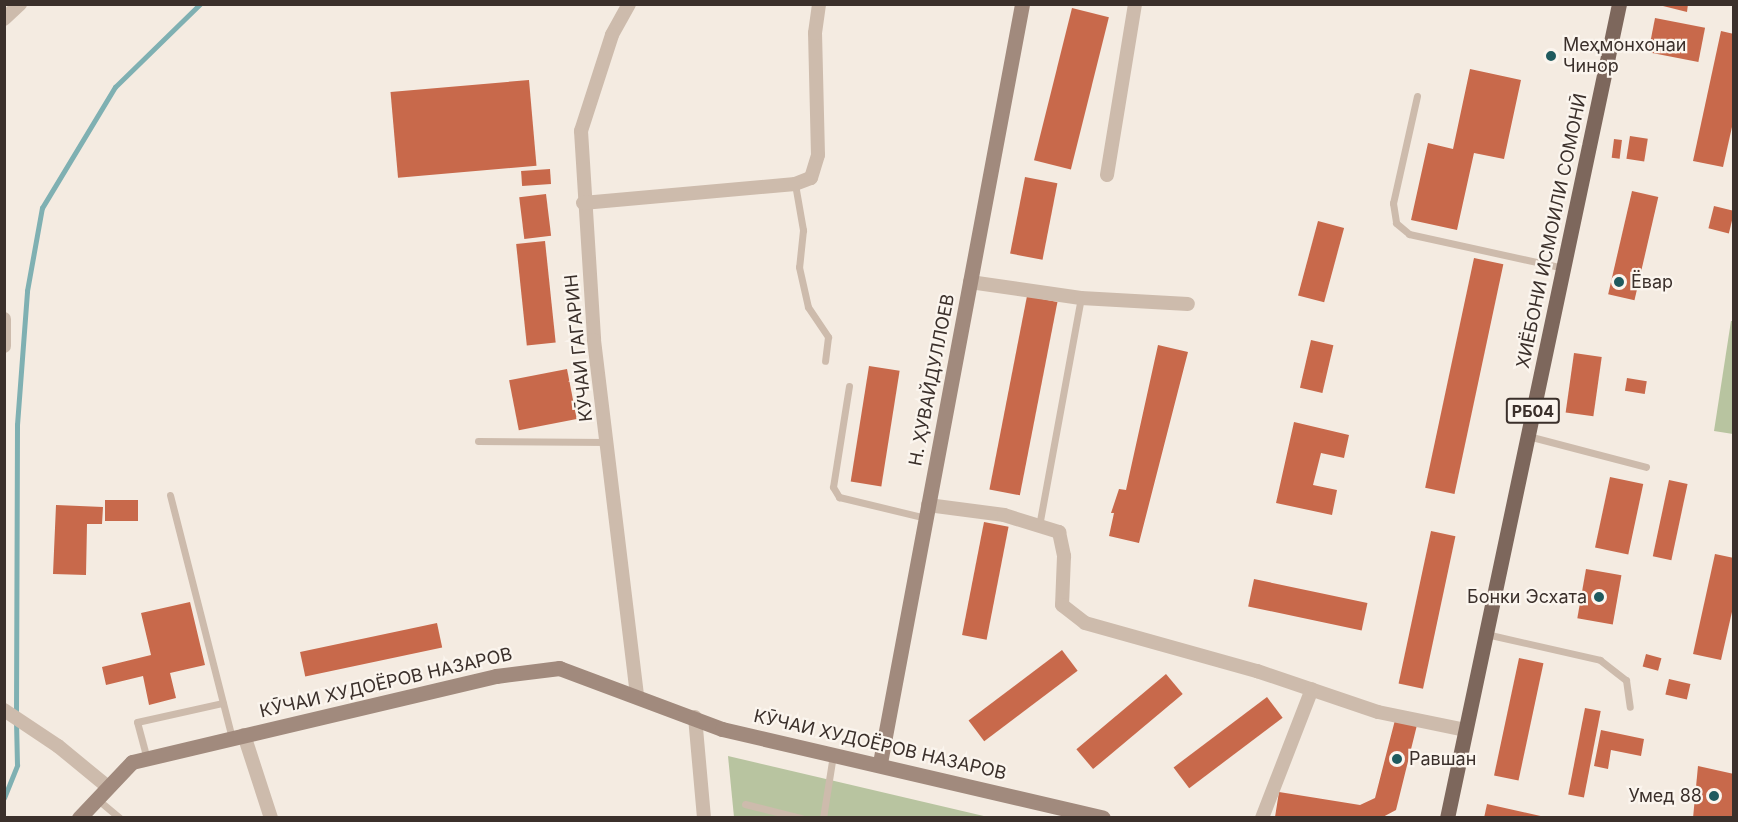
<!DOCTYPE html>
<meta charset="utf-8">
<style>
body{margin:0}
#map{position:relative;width:1738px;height:822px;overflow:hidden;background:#f4ebe1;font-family:Inter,sans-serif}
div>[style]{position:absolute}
.green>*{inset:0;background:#b8c4a0}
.stream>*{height:4.5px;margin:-2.25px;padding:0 2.25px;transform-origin:2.25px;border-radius:2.25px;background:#7fb0b2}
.building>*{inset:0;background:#c8694b;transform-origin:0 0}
.lane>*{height:7px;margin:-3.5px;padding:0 3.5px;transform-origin:3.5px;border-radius:3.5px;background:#cdbbac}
.street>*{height:14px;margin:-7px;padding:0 7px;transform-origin:7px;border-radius:7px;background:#cdbbac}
.secondary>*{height:15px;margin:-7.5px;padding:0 7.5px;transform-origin:7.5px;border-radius:7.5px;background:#a18a7d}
.primary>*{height:15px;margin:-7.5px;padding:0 7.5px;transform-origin:7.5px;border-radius:7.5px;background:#7d675c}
.dots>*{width:16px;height:16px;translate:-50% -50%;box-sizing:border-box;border:3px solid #fbf5ee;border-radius:50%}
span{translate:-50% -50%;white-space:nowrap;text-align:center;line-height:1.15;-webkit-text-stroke:4.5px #fbf5ee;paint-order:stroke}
.shield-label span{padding:2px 4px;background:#fbf5ee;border:2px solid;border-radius:4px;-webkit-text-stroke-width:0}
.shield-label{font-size:16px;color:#3b302b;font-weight:700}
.poi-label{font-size:18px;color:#3b302b}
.left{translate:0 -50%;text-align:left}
.right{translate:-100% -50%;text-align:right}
.street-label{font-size:18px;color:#3b302b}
.frame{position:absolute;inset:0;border:6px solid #3b302b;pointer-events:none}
</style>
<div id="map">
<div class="green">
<i style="clip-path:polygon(1731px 321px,1734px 321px,1733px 434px,1714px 431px)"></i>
<i style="clip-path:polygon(728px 756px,988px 817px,734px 817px)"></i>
</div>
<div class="stream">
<i style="left:16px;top:714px;width:289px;rotate:-89.8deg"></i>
<i style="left:17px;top:425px;width:134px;rotate:-85.7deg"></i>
<i style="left:27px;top:291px;width:84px;rotate:-79.8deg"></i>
<i style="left:42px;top:208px;width:141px;rotate:-58.9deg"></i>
<i style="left:115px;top:87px;width:119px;rotate:-44.3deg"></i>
<i style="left:4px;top:798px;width:35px;rotate:-68deg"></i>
<i style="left:17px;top:765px;width:43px;rotate:-91.3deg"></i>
</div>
<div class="building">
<i style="clip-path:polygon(1655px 4px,1688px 4px,1687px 12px)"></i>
<i style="left:1072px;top:8px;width:38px;height:157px;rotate:14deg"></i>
<i style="left:1655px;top:18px;width:51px;height:35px;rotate:11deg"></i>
<i style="clip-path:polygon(1721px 31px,1734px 34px,1734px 118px,1723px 167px,1693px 161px)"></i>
<i style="clip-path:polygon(1470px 69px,1521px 80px,1504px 159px,1474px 153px,1457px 230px,1411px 220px,1428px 143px,1453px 149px)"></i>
<i style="left:529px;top:80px;width:86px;height:139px;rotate:85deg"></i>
<i style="left:1630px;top:136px;width:18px;height:23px;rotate:9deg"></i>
<i style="left:1614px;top:139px;width:8px;height:19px;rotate:7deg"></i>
<i style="left:550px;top:169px;width:15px;height:29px;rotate:86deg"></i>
<i style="left:1025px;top:177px;width:33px;height:78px;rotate:11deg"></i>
<i style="left:1632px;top:191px;width:27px;height:106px;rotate:13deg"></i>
<i style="left:546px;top:194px;width:42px;height:27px;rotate:83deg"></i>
<i style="left:1714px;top:206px;width:21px;height:23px;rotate:14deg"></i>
<i style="left:1318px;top:221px;width:27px;height:77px;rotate:15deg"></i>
<i style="left:545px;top:241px;width:102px;height:29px;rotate:84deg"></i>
<i style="left:1474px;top:258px;width:30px;height:235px;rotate:12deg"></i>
<i style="left:1027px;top:296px;width:31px;height:197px;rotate:11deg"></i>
<i style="left:1311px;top:340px;width:23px;height:49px;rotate:13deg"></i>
<i style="clip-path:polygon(1158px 345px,1188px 352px,1139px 543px,1109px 536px,1114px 513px,1111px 513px,1119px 489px,1126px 490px)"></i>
<i style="left:1574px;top:353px;width:28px;height:60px;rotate:8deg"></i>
<i style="left:869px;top:366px;width:31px;height:117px;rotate:9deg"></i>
<i style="left:567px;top:369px;width:51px;height:59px;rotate:79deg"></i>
<i style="left:1627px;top:378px;width:20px;height:13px;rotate:9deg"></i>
<i style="clip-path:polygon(1294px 422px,1349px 435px,1344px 458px,1321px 453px,1313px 485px,1337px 490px,1332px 515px,1276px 503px)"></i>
<i style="left:1610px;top:477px;width:34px;height:72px;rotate:12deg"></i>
<i style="left:1669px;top:480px;width:19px;height:78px;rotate:12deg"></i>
<i style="left:105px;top:500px;width:33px;height:21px"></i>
<i style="clip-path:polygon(56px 505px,103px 507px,102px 524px,87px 524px,86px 575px,53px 574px)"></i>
<i style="left:984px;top:522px;width:25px;height:115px;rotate:11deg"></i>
<i style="left:1431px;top:531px;width:25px;height:156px;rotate:12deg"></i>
<i style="clip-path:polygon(1715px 554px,1734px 558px,1734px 603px,1721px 660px,1693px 654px)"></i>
<i style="left:1586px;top:569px;width:36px;height:50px;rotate:10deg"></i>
<i style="left:1254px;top:579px;width:116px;height:28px;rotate:12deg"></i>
<i style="clip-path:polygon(190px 602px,205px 665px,170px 673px,176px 698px,149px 705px,143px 676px,106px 685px,102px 667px,151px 655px,141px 613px)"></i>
<i style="left:437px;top:623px;width:25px;height:140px;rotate:78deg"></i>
<i style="left:1062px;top:650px;width:26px;height:117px;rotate:53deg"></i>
<i style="left:1646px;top:654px;width:16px;height:13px;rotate:15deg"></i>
<i style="left:1519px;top:658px;width:25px;height:120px;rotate:12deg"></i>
<i style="left:1166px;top:674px;width:26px;height:117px;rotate:50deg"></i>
<i style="left:1669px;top:679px;width:22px;height:16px;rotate:13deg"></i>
<i style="left:1267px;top:697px;width:26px;height:117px;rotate:53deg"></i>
<i style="left:1585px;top:708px;width:16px;height:88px;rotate:11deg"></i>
<i style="clip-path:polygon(1395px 720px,1417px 725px,1396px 810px,1381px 818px,1275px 817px,1279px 792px,1360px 805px,1375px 798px)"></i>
<i style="clip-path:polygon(1601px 730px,1644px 739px,1641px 756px,1611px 750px,1608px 769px,1594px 766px)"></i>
<i style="clip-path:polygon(1698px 766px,1734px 774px,1734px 818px,1693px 818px)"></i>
<i style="clip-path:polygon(1487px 804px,1545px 817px,1545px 818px,1484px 818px)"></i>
</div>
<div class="lane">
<i style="left:1417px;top:96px;width:110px;rotate:102.6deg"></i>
<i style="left:1393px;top:203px;width:20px;rotate:81deg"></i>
<i style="left:1396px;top:223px;width:17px;rotate:40deg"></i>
<i style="left:1409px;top:234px;width:159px;rotate:12.4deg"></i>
<i style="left:795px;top:184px;width:47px;rotate:80.1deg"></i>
<i style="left:803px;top:230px;width:37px;rotate:96deg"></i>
<i style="left:799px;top:267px;width:41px;rotate:77.3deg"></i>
<i style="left:808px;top:307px;width:36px;rotate:56deg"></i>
<i style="left:828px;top:337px;width:24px;rotate:97deg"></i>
<i style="left:849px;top:386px;width:102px;rotate:99deg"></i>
<i style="left:833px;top:487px;width:12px;rotate:59deg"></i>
<i style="left:839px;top:497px;width:89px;rotate:13.6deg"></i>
<i style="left:1528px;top:436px;width:122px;rotate:14.7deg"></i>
<i style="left:478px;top:441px;width:129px;rotate:0.4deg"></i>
<i style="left:170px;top:495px;width:251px;rotate:75.7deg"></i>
<i style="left:1039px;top:526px;width:232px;rotate:-79.6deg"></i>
<i style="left:1486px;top:634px;width:117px;rotate:12.8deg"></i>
<i style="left:1600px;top:660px;width:33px;rotate:38deg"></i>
<i style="left:1626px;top:680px;width:27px;rotate:82deg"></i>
<i style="left:147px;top:759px;width:38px;rotate:-105deg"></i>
<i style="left:137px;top:722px;width:88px;rotate:-12.5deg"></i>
<i style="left:97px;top:799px;width:30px;rotate:40deg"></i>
<i style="left:745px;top:804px;width:58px;rotate:14deg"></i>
<i style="left:823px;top:818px;width:64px;rotate:-81deg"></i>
</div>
<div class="street">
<i style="left:629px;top:4px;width:35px;rotate:119deg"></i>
<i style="left:612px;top:35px;width:101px;rotate:107.9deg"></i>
<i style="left:581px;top:131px;width:209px;rotate:86.4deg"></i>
<i style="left:594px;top:340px;width:358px;rotate:83.1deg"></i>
<i style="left:4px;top:19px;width:22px;rotate:-43deg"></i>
<i style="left:1107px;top:175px;width:173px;rotate:-80.7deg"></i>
<i style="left:583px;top:203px;width:213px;rotate:-5.1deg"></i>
<i style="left:795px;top:184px;width:17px;rotate:-21deg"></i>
<i style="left:811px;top:178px;width:24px;rotate:-73deg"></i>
<i style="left:818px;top:155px;width:122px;rotate:-91.4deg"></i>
<i style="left:815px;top:33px;width:29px;rotate:-82deg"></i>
<i style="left:970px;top:282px;width:112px;rotate:8.2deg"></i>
<i style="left:1081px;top:298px;width:107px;rotate:3.2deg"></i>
<i style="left:4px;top:319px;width:27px;rotate:90deg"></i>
<i style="left:928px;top:505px;width:77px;rotate:7.5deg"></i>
<i style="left:1004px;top:515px;width:58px;rotate:17.2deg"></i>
<i style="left:1059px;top:532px;width:25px;rotate:78deg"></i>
<i style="left:1064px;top:556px;width:49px;rotate:92.3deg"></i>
<i style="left:1062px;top:605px;width:29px;rotate:38deg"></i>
<i style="left:1085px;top:623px;width:179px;rotate:15.6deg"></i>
<i style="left:1257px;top:671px;width:128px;rotate:18.7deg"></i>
<i style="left:1378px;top:712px;width:90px;rotate:11.6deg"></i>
<i style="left:4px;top:710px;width:65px;rotate:33.7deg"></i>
<i style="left:58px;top:746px;width:65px;rotate:39.4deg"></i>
<i style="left:695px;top:717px;width:101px;rotate:84.9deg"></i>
<i style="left:244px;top:735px;width:87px;rotate:72deg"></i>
<i style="left:1262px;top:818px;width:138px;rotate:-68.8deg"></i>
</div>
<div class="secondary">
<i style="left:880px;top:763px;width:772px;rotate:-79.4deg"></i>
<i style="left:79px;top:818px;width:77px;rotate:-46.6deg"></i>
<i style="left:132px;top:762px;width:374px;rotate:-13.3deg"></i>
<i style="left:496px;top:676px;width:64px;rotate:-7.2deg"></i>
<i style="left:559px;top:668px;width:174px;rotate:20.5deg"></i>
<i style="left:722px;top:729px;width:391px;rotate:13.1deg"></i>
</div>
<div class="primary">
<i style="left:1447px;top:818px;width:832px;rotate:-78.07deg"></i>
</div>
<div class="dots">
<i style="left:1551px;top:56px;background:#1f5a5e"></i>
<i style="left:1619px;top:282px;background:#1f5a5e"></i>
<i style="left:1599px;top:597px;background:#1f5a5e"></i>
<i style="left:1397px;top:759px;background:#1f5a5e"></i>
<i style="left:1714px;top:796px;background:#1f5a5e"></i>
</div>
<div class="shield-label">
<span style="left:1533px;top:411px">РБ04</span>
</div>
<div class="poi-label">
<span class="left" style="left:1563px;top:56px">Меҳмонхонаи<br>Чинор</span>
<span class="left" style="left:1631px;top:282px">Ёвар</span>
<span class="right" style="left:1587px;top:597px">Бонки Эсхата</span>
<span class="left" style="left:1409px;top:759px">Равшан</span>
<span class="right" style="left:1702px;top:796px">Умед 88</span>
</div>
<div class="street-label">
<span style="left:1552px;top:231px;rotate:-78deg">ХИЁБОНИ ИСМОИЛИ СОМОНӢ</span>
<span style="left:579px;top:348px;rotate:-96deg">КӮЧАИ ГАГАРИН</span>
<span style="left:932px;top:380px;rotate:-79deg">Н. ҲУВАЙДУЛЛОЕВ</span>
<span style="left:386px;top:683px;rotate:-13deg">КӮЧАИ ХУДОЁРОВ НАЗАРОВ</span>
<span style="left:880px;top:745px;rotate:13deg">КӮЧАИ ХУДОЁРОВ НАЗАРОВ</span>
</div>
<div class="frame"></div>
</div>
